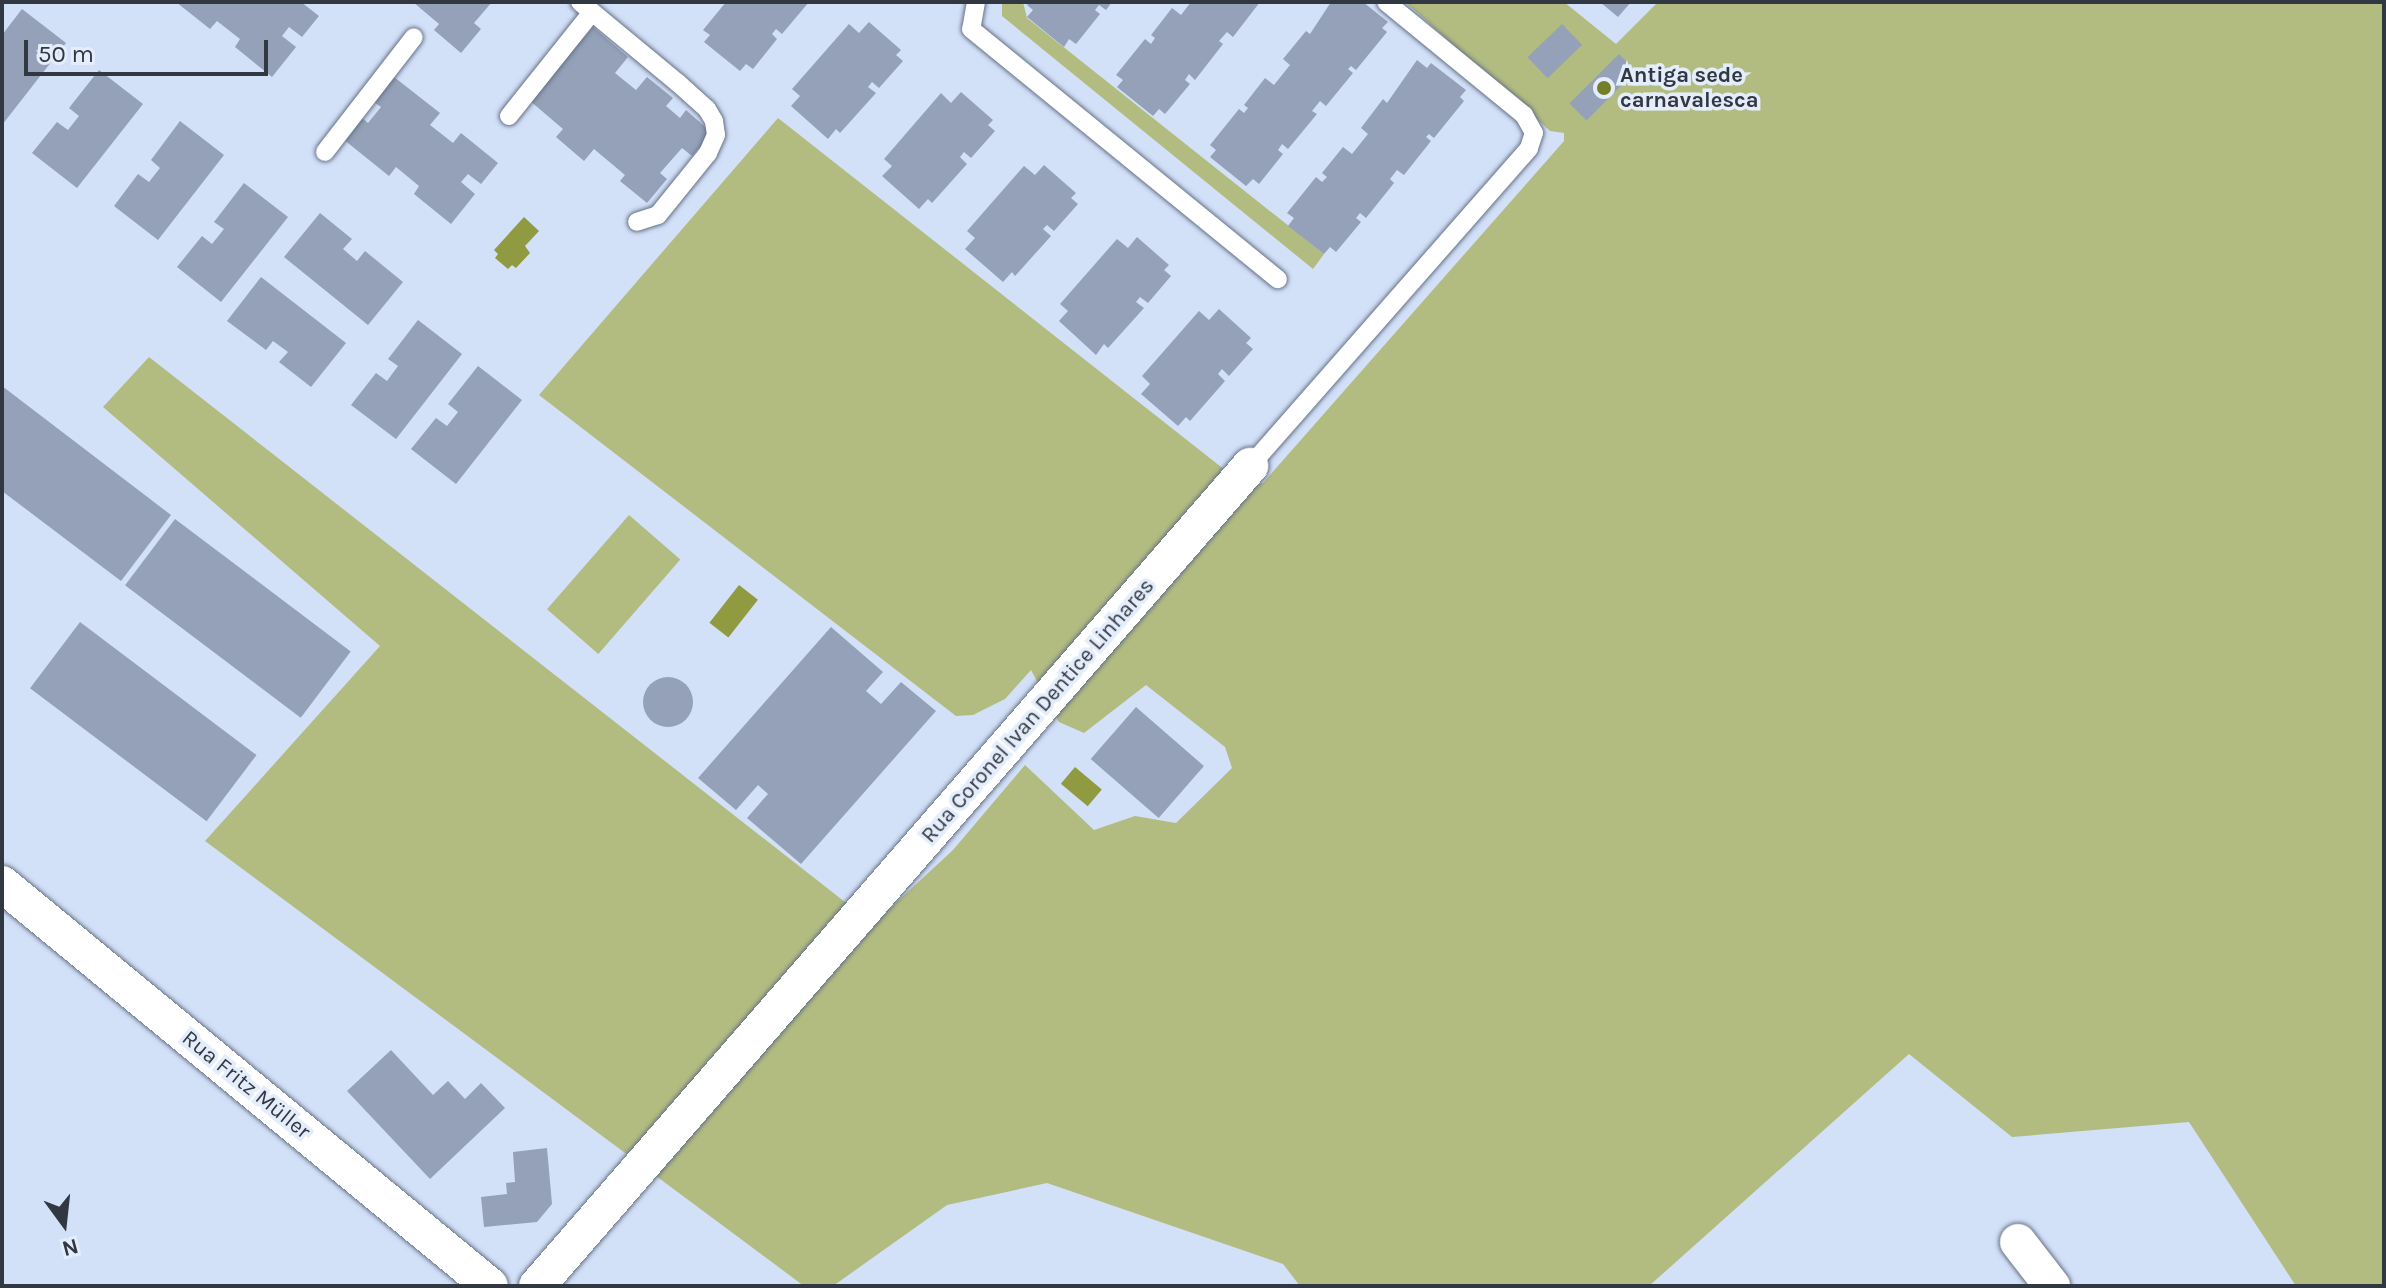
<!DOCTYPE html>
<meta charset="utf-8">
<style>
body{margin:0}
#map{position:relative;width:2386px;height:1288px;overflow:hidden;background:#d2e0f8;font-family:Karla,sans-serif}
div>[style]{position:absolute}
.green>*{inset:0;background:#b3bc80;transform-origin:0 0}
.water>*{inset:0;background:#8f9a41;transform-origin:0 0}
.building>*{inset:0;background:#94a1b8;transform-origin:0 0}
.round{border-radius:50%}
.roads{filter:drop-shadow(0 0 2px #657186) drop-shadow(0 0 2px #657186)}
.lane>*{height:18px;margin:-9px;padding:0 9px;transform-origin:9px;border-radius:9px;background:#fff}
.street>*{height:36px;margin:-18px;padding:0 18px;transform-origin:18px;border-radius:18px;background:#fff}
.dots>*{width:22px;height:22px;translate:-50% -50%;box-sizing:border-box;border:4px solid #e4edfb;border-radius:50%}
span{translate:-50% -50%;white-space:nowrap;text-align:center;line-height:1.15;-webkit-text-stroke:7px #e4edfb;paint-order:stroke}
.poi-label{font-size:22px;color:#323841;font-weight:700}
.left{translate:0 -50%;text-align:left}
.street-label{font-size:22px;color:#323841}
.frame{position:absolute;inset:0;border:4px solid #323841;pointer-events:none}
.north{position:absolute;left:24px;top:1184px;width:80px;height:80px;-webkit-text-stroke:6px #e4edfb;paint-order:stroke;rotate:165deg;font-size:22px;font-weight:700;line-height:32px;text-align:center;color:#323841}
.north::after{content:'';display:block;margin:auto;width:28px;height:36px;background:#323841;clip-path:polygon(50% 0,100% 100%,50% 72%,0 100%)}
.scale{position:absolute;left:24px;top:40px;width:244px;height:36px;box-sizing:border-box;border:4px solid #323841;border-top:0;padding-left:10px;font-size:24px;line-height:28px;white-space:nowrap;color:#323841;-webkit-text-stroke:6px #e4edfb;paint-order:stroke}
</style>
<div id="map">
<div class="green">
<i style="clip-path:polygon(1002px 2px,1023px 2px,1027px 18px,1324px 254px,1313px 269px,1002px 16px)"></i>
<i style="clip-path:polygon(1405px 2px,1564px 2px,1616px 44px,1658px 2px,2384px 2px,2384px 1286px,2296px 1286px,2189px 1122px,2012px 1137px,1909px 1054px,1649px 1286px,1300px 1286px,1283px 1264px,1047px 1183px,947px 1205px,833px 1286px,804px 1286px,205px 841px,380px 646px,103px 407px,149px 357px,873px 924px,953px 850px,1025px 765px,1094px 830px,1135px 816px,1176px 823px,1232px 768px,1225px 747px,1146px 685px,1084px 733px,1059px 722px,1031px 670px,1005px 699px,973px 715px,956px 716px,539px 395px,778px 118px,1244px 485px,1263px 483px,1564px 141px,1564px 133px,1550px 131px)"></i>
<i style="left:629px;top:515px;width:68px;height:125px;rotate:41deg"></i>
</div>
<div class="water">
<i style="clip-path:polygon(524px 217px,539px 231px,525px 246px,530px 253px,516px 268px,512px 265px,508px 269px,495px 258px,498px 254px,494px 250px)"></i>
<i style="left:739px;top:585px;width:24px;height:48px;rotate:38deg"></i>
<i style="left:1075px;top:767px;width:35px;height:22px;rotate:40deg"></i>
</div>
<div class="building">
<i style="clip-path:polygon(176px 2px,301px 2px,319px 16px,302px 37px,289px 27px,282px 36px,296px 47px,272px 77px,235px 47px,240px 39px,217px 21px,210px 29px)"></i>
<i style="clip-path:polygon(413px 2px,492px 2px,474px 23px,481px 29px,461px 53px,434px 30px,439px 24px)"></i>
<i style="clip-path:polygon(726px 2px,809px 2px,782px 34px,776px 29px,772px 34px,777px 39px,753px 69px,746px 64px,740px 71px,704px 42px,710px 35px,703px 30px)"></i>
<i style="clip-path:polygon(1030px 2px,1112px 2px,1106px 10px,1099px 5px,1095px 10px,1100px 14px,1076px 44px,1069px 39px,1064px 47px,1027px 17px,1033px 10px,1027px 5px)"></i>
<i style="clip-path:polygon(1191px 2px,1260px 2px,1233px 37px,1227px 32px,1219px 41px,1223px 44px,1195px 80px,1189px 74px,1185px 80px,1190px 84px,1165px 114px,1159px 109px,1153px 116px,1117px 87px,1123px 80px,1116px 75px,1145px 39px,1151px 44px,1155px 38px,1151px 35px,1172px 8px,1181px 15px)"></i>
<i style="clip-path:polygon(1331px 2px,1363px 2px,1388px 22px,1382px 28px,1387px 32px,1356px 70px,1351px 66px,1348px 69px,1353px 73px,1326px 106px,1320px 101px,1312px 111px,1317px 114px,1288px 149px,1282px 144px,1278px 150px,1283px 154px,1259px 184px,1253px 179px,1246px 186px,1210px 157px,1216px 150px,1210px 145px,1239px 109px,1244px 113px,1248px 108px,1244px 105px,1265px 78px,1274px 85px,1290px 65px,1283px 59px,1306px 31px,1310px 34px)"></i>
<i style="clip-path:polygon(1600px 2px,1631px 2px,1618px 17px)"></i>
<i style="clip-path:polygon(22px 9px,66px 43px,2px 125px,2px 35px)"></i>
<i style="clip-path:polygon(869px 22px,901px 50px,896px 55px,903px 61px,879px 88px,872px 82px,868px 87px,876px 93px,840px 133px,836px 129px,828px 139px,791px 106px,800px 96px,792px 89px,849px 24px,859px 33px)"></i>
<i style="left:1562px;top:24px;width:29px;height:48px;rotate:46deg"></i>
<i style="clip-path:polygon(593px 27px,628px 57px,615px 73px,636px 90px,647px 77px,673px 98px,666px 106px,680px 118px,686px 110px,712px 133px,692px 156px,682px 148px,660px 173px,667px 179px,647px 203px,620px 181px,625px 175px,594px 149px,584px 161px,556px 137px,563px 129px,529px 100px)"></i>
<i style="left:1619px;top:54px;width:24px;height:70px;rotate:45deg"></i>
<i style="clip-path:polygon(1417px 60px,1427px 68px,1431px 63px,1466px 90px,1460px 97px,1464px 101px,1434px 138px,1429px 134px,1426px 137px,1431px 141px,1404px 175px,1397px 170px,1390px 179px,1394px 183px,1366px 218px,1360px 213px,1356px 218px,1361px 222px,1336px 252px,1330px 247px,1324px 254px,1288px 226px,1294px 218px,1287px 213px,1316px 177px,1322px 182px,1327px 177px,1322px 173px,1343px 147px,1352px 154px,1368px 134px,1361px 128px,1383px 99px,1387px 103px)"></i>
<i style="clip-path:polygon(99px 70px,143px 104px,77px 188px,32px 153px,57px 122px,68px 130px,79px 116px,69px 108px)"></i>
<i style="clip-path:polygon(394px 77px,440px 113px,430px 125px,453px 143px,461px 133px,498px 163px,481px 184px,468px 174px,461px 182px,475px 194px,451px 224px,414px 194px,419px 186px,396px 167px,389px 176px,343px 139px,361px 117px,368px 123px,381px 107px,374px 102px)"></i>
<i style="clip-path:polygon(961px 92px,993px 120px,988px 125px,995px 131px,971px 158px,964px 152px,960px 157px,967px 164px,932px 203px,928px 199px,919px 209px,882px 176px,892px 166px,884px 159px,941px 93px,951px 103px)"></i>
<i style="clip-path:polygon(180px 121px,224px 155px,158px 240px,114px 206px,138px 174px,149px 182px,160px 168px,151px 160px)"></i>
<i style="clip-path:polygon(1044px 165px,1076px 193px,1071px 198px,1078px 204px,1054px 231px,1047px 225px,1043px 229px,1051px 236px,1015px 276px,1012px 272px,1003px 282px,965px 249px,975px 238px,967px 231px,1024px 166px,1035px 175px)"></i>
<i style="clip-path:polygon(244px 183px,288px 217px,221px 302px,177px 267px,202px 236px,212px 244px,224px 229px,214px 222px)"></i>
<i style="clip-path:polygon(320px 213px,352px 239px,343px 249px,357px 261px,365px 251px,403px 282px,368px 325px,284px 257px)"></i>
<i style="clip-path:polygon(1137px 237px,1169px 265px,1164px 270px,1171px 276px,1148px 303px,1140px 297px,1136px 302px,1144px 308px,1108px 348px,1104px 344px,1096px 355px,1059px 321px,1068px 311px,1060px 304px,1117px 239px,1128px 248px)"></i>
<i style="clip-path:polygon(261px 277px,346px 343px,311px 387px,279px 362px,288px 352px,273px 341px,266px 350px,227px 321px)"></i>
<i style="clip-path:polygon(1219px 309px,1251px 338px,1246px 343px,1253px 349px,1229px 376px,1222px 369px,1218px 374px,1225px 381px,1190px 421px,1186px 417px,1178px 426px,1141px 394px,1150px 384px,1142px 376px,1199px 311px,1209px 320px)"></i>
<i style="clip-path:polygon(418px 320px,462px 354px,396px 439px,351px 405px,376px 373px,387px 381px,398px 366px,388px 359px)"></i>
<i style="clip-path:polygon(478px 366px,522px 400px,456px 484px,411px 449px,436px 418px,447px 426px,458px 412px,448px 404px)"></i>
<i style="clip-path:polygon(2px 386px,171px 515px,121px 581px,2px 491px)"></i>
<i style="left:175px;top:519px;width:220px;height:83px;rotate:37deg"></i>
<i style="left:80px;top:622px;width:221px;height:83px;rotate:37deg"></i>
<i style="clip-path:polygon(831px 627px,883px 672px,866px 691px,881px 704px,901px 682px,936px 711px,801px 864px,747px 818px,768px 794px,758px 785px,736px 810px,698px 778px)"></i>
<i class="round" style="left:643px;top:677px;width:50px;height:50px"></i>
<i style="left:1136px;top:707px;width:90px;height:69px;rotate:41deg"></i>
<i style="clip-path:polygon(391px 1050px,433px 1095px,448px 1081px,465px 1099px,481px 1083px,505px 1108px,430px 1179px,347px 1091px)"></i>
<i style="clip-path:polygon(547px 1148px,552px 1204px,537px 1222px,484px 1227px,481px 1197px,507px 1194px,506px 1183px,515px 1182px,513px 1152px)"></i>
</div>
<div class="roads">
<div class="lane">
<i style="left:580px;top:2px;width:127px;rotate:39.6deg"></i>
<i style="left:678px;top:83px;width:39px;rotate:42deg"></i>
<i style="left:707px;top:109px;width:14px;rotate:60deg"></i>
<i style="left:714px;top:121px;width:14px;rotate:82deg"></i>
<i style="left:716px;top:135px;width:20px;rotate:114deg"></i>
<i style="left:708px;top:153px;width:80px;rotate:128.9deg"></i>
<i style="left:658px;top:215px;width:22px;rotate:162deg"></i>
<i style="left:976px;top:2px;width:27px;rotate:100deg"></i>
<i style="left:971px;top:29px;width:396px;rotate:39.2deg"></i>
<i style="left:509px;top:116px;width:133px;rotate:-51.4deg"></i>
<i style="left:325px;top:152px;width:145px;rotate:-52.3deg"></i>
<i style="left:1250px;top:466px;width:423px;rotate:-48.7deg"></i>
<i style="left:1529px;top:148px;width:16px;rotate:-72deg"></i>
<i style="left:1534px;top:133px;width:21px;rotate:-119deg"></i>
<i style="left:1524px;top:115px;width:178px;rotate:-140.7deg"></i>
</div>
<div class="street">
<i style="left:2px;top:884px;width:632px;rotate:39.48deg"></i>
<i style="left:2018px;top:1242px;width:56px;rotate:52.3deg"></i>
<i style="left:537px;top:1286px;width:1087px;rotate:-48.99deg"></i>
</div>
</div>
<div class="dots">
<i style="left:1604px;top:88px;background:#747d28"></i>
</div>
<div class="poi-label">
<span class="left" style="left:1620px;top:88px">Antiga sede<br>carnavalesca</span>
</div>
<div class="street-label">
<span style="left:1038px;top:711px;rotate:-49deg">Rua Coronel Ivan Dentice Linhares</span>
<span style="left:246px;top:1085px;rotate:39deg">Rua Fritz Müller</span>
</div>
<div class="frame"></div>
<div class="north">N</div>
<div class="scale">50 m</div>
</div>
